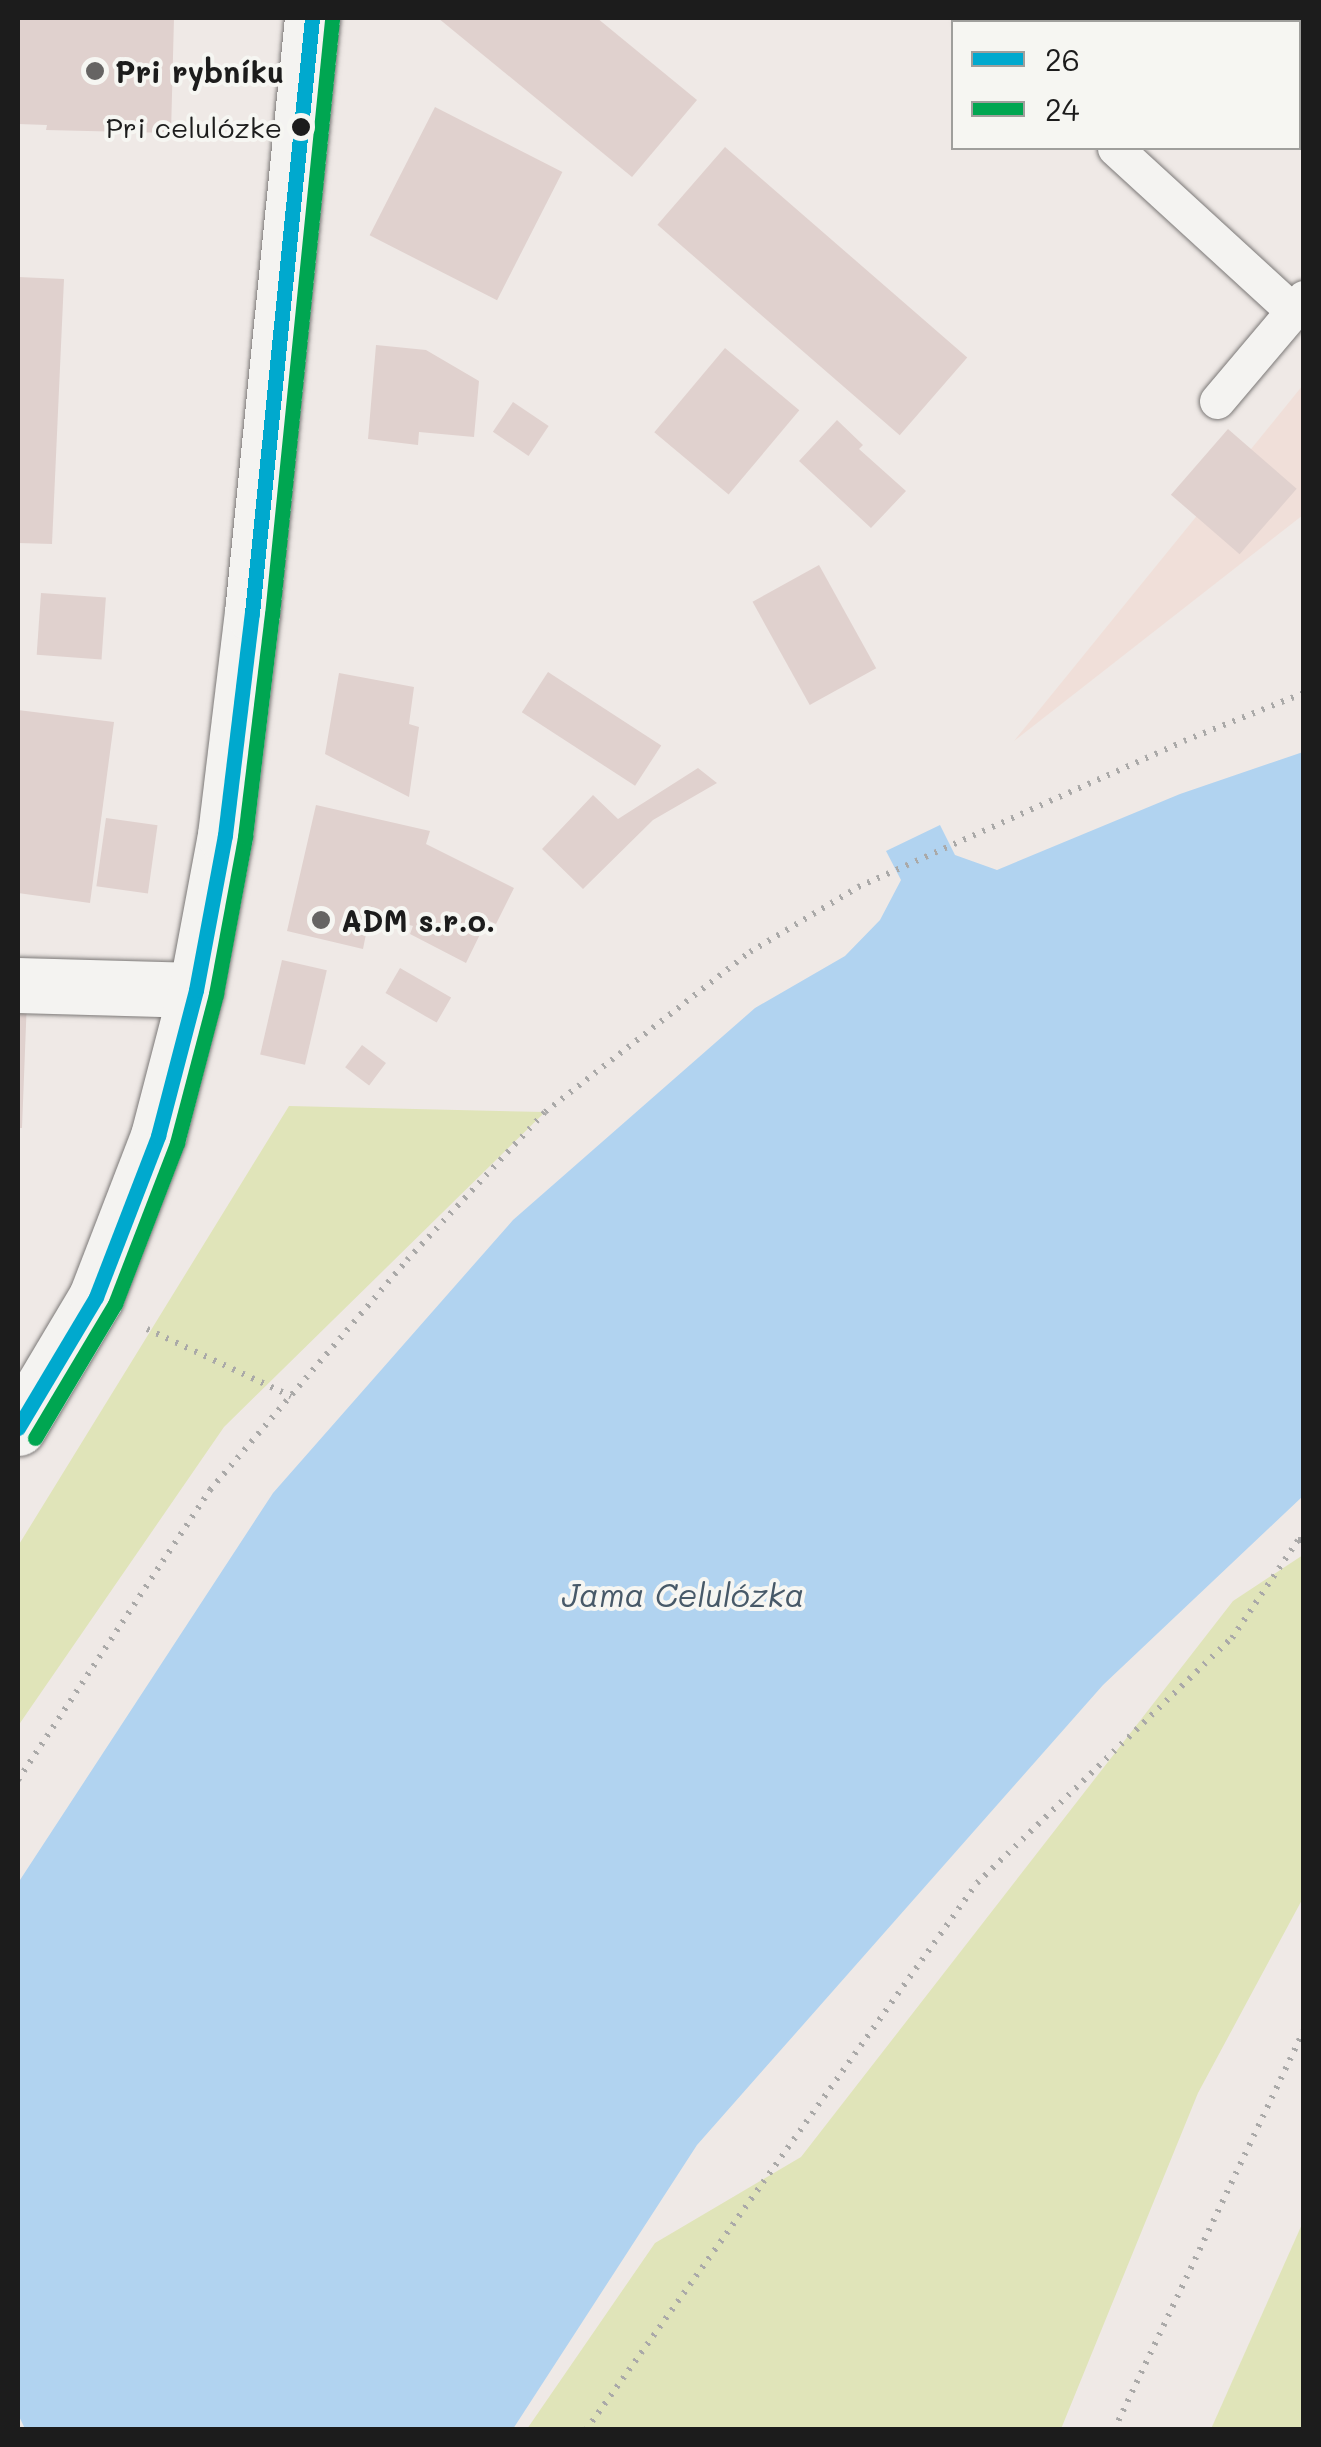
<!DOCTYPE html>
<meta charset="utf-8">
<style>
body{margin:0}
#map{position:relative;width:1321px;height:2447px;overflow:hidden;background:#efe9e6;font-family:Mali,sans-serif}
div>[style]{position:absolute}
.built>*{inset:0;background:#f0dfd9}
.green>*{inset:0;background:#e0e4b9}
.water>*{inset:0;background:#b1d3f0}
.building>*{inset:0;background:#e0d1ce;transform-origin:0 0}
.path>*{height:6px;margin-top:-3px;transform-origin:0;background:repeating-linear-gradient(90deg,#aaa9a8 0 2.5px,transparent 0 10.5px)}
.roads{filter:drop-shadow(0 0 2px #7b7877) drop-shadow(0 0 2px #7b7877)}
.lane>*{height:35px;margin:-17.5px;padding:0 17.5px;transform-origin:17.5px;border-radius:17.5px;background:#f4f3f1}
.street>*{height:55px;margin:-27.5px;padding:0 27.5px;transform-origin:27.5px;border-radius:27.5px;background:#f4f3f1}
.secondary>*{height:55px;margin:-27.5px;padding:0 27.5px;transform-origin:27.5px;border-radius:27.5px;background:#f4f3f1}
.bus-1>*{height:15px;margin:-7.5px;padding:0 7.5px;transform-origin:7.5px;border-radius:7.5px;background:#00a9ce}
.bus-2>*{height:15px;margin:-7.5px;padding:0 7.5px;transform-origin:7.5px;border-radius:7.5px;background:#00a651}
.dots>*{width:28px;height:28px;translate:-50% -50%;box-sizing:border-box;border:5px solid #f6f6f2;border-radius:50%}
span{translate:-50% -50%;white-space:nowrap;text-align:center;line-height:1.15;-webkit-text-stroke:8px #f6f6f2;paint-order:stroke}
.bus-label{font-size:28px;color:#1c1c1c}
.right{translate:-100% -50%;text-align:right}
.poi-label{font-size:30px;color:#1c1c1c;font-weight:700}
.left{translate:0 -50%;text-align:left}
.water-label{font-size:32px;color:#475968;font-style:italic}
.frame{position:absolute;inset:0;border:20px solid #1c1c1c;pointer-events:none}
.legend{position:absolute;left:951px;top:20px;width:350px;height:130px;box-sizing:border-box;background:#f6f6f2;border:2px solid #9f9f9c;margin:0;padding:12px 18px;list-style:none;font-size:30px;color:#1c1c1c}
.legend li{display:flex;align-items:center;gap:20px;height:50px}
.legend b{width:50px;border:2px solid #9f9f9c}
</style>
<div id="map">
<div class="built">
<i style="clip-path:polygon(1303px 385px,1303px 515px,1014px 741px)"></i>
</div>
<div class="green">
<i style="clip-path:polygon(289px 1106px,545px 1112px,224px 1427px,18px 1726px,18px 1546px)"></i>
<i style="clip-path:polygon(1303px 1555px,1303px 1898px,1198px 2093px,1061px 2429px,527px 2429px,655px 2243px,801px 2157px,1233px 1601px)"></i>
<i style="clip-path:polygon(1303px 2222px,1303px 2429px,1211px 2429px)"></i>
</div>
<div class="water">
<i style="clip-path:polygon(1303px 752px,1303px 1496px,1103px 1685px,697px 2145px,513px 2429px,25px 2429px,18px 2414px,18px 1883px,273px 1493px,513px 1220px,755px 1008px,845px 956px,880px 920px,901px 880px,886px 851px,940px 825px,955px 855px,997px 870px,1180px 794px)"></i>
</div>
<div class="building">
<i style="clip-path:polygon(18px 18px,174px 18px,171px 133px,46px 130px,47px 125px,18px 124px)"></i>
<i style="clip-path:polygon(438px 18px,597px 18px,697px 100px,632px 177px)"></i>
<i style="left:435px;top:107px;width:143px;height:144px;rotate:27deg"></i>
<i style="left:725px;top:147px;width:321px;height:103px;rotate:41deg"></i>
<i style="clip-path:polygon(18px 277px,64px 279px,52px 544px,18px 543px)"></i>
<i style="clip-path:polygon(376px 345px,426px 350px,479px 381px,474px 437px,419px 432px,418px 445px,368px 439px)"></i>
<i style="left:725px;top:348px;width:97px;height:110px;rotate:40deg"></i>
<i style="left:513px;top:402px;width:43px;height:36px;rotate:34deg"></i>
<i style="clip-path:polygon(837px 420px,863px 445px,859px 449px,906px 491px,871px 528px,799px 461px)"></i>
<i style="left:1228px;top:429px;width:91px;height:87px;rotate:41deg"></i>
<i style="left:819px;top:565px;width:118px;height:76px;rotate:61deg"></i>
<i style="left:41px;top:593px;width:65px;height:62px;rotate:4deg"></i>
<i style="left:548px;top:672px;width:135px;height:48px;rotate:33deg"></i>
<i style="clip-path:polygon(339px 673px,414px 687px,409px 724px,419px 727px,409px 797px,325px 754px)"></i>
<i style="clip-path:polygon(18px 710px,114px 722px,90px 903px,18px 893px)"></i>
<i style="clip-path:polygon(698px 768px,717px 783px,653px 820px,583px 889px,542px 849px,593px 795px,618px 819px)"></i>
<i style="clip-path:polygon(316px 805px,430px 831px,426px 844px,514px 888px,496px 924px,487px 920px,466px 963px,410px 934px,413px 926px,370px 914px,363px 949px,287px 931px)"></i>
<i style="left:106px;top:818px;width:52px;height:69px;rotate:8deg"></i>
<i style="left:282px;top:960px;width:46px;height:97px;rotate:13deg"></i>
<i style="left:400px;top:968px;width:59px;height:29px;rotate:30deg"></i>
<i style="clip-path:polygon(18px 999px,27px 999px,22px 1128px,18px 1128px)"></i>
<i style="left:362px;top:1045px;width:30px;height:28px;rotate:37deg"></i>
</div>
<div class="path">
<i style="left:147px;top:1329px;width:159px;rotate:25deg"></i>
<i style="left:18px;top:1780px;width:348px;rotate:-56.5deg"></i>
<i style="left:210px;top:1490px;width:303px;rotate:-49.4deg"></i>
<i style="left:407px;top:1260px;width:202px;rotate:-47deg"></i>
<i style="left:545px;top:1112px;width:260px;rotate:-38deg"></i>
<i style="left:750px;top:952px;width:126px;rotate:-31deg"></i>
<i style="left:858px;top:887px;width:357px;rotate:-24.1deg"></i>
<i style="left:1184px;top:741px;width:129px;rotate:-21.8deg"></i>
<i style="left:586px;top:2430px;width:672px;rotate:-54.44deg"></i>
<i style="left:977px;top:1883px;width:354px;rotate:-43.9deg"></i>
<i style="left:1232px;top:1638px;width:118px;rotate:-56deg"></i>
<i style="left:1298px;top:1540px;width:6px"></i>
<i style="left:1114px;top:2430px;width:444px;rotate:-64.6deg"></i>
</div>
<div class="roads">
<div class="lane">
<i style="left:973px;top:18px;width:7px;rotate:34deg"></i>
<i style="left:1115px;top:148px;width:240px;rotate:42.5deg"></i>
<i style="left:1217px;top:401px;width:135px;rotate:-49.8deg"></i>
</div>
<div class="street">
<i style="left:18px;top:985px;width:178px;rotate:1.6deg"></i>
</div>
<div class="secondary">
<i style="left:18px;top:1428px;width:152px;rotate:-59.2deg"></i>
<i style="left:96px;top:1297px;width:173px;rotate:-68.9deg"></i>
<i style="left:158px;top:1136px;width:151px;rotate:-75.4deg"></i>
<i style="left:196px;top:990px;width:158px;rotate:-79.4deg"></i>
<i style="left:225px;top:835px;width:224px;rotate:-83.1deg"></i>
<i style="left:252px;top:613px;width:598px;rotate:-84.24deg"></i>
</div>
</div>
<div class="bus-1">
<i style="left:18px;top:1428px;width:152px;rotate:-59.2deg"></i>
<i style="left:96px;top:1297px;width:173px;rotate:-68.9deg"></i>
<i style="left:158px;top:1136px;width:151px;rotate:-75.4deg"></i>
<i style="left:196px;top:990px;width:158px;rotate:-79.4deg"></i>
<i style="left:225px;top:835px;width:224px;rotate:-83.1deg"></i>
<i style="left:252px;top:613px;width:598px;rotate:-84.24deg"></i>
</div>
<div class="bus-2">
<i style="left:35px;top:1438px;width:156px;rotate:-59.2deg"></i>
<i style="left:115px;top:1304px;width:173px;rotate:-68.9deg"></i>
<i style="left:177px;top:1143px;width:154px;rotate:-75.3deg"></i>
<i style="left:216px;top:994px;width:160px;rotate:-79.5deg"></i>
<i style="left:245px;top:837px;width:224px;rotate:-83.1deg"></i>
<i style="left:272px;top:615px;width:598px;rotate:-84.24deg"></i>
</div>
<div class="dots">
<i style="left:95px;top:71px;background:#666463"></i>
<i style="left:301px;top:127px;background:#1c1c1c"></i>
<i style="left:321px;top:920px;background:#666463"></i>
</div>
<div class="bus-label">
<span class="right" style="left:282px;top:127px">Pri celulózke</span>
</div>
<div class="poi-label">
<span class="left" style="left:115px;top:71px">Pri rybníku</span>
<span class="left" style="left:341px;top:920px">ADM s.r.o.</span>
</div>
<div class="water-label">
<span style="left:683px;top:1594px">Jama Celulózka</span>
</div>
<div class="frame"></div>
<ul class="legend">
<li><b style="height:12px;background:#00a9ce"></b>26</li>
<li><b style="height:12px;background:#00a651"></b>24</li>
</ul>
</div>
